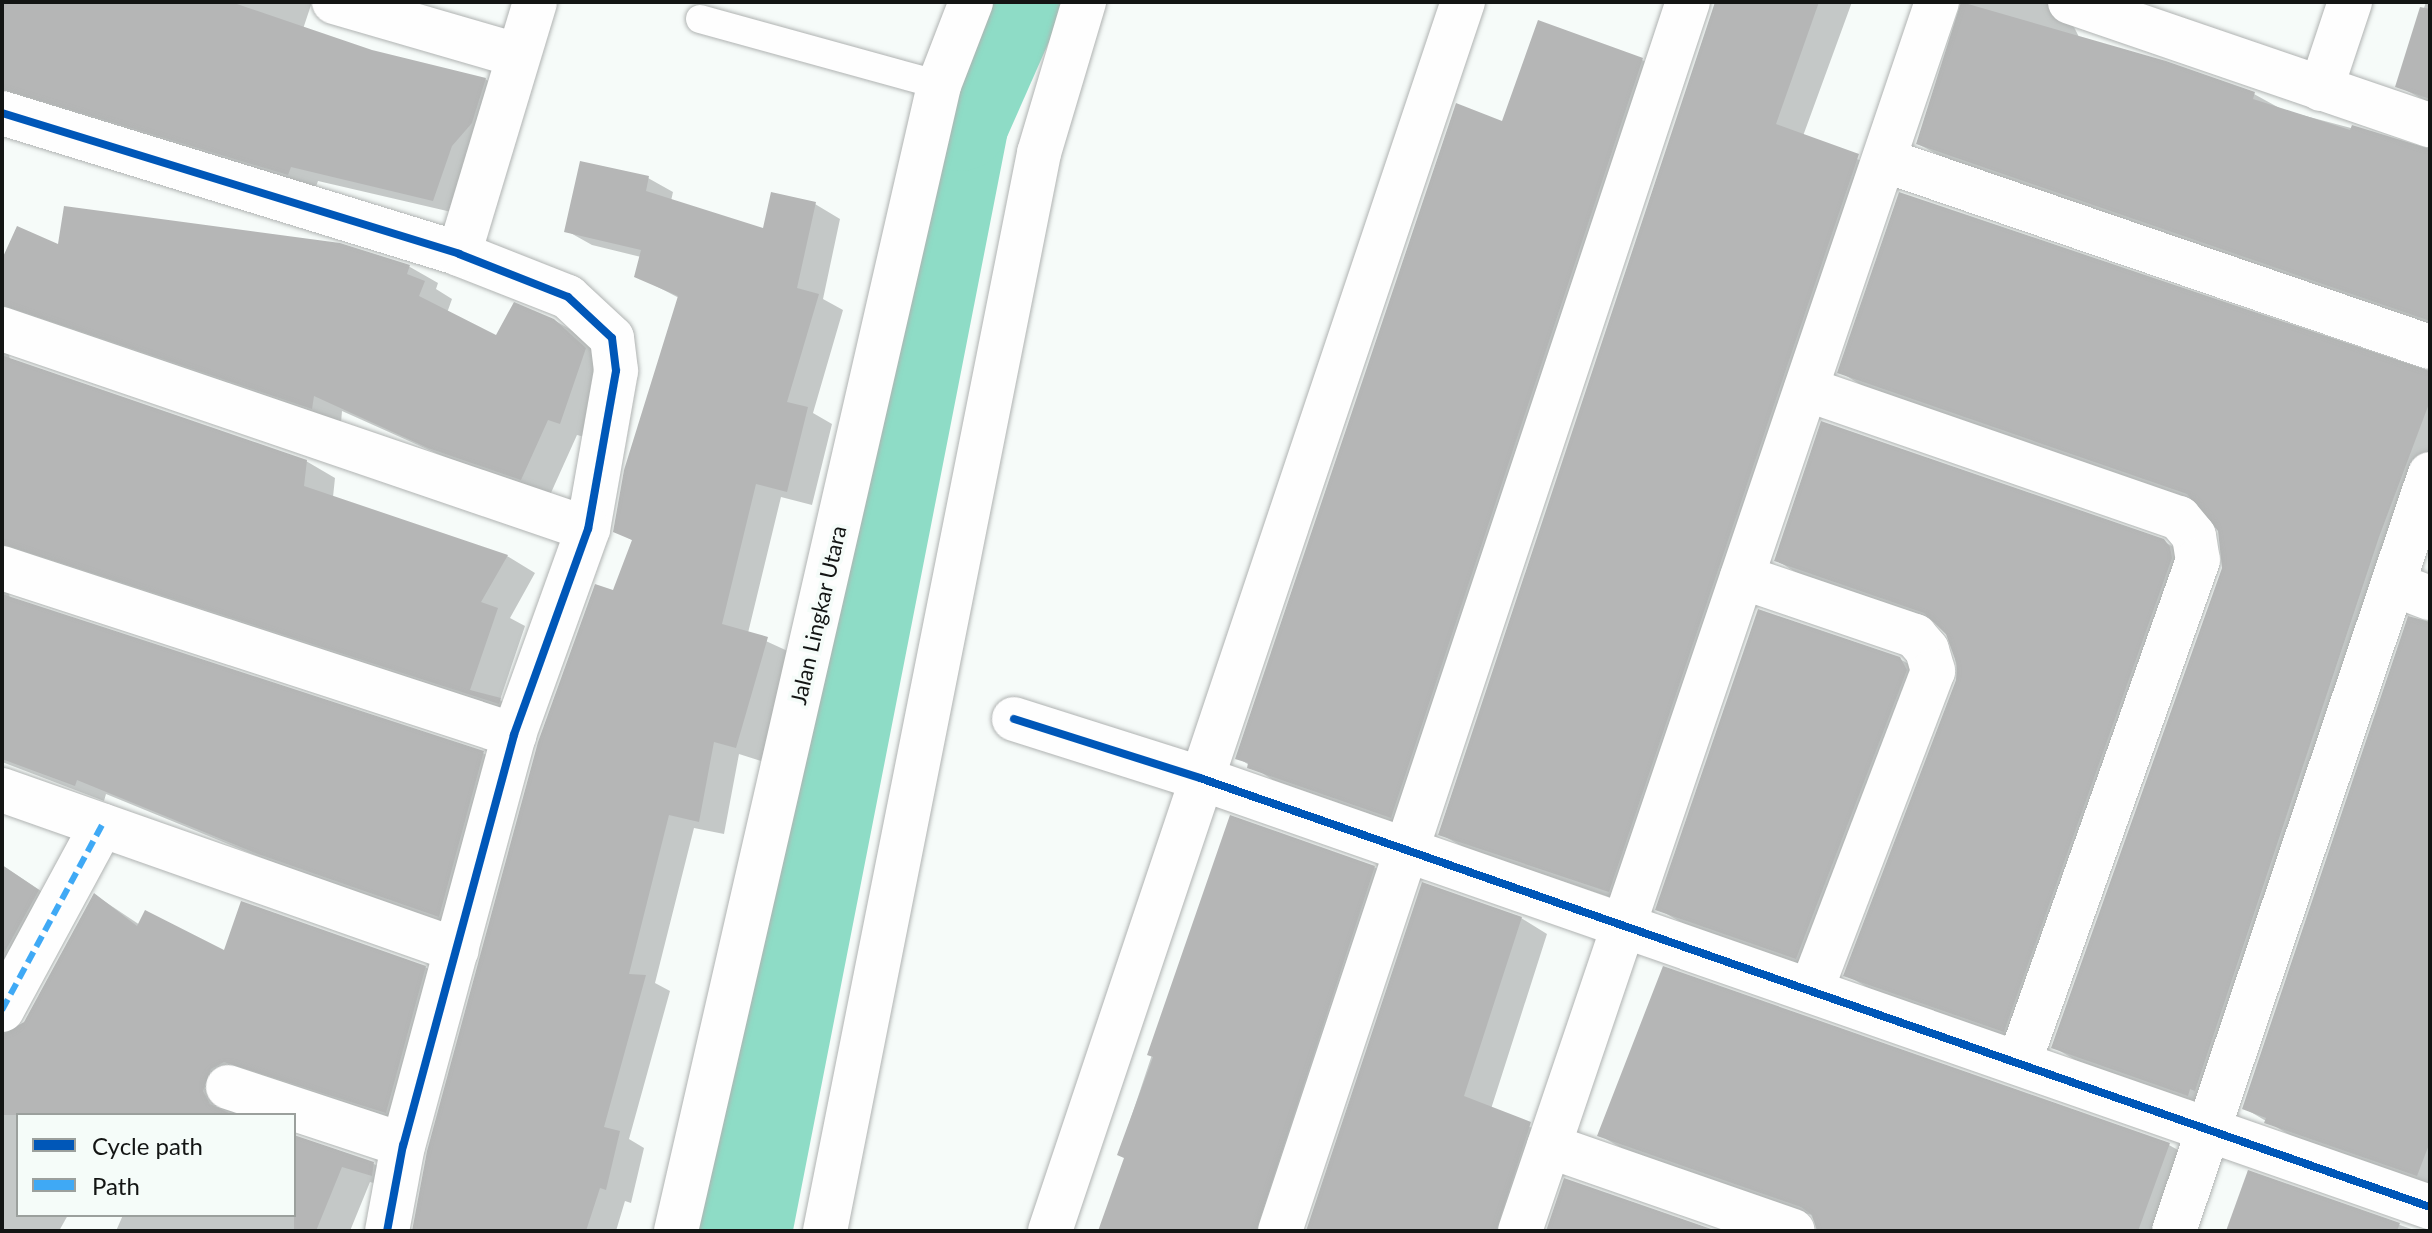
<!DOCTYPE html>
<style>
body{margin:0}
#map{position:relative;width:2432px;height:1233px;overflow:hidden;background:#f6fbf9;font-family:Lato,sans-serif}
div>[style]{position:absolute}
.shadow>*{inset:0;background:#0003}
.river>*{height:98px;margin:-49px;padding:0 49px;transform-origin:49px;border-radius:49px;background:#8edcc6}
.building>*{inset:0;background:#b5b6b6}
.roads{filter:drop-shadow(0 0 2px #b0b3b2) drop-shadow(0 0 2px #b0b3b2)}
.service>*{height:28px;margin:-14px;padding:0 14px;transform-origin:14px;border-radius:14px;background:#fefefe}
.minor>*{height:44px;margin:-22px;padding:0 22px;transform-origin:22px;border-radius:22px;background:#fefefe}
.primary>*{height:44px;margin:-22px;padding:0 22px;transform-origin:22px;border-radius:22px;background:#fefefe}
.quiet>*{height:6px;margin-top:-3px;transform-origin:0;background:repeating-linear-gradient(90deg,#3fa9f5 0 12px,transparent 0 18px)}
.cycleway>*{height:8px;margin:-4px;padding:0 4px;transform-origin:4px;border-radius:4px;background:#0057b8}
span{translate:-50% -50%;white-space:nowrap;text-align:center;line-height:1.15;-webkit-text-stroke:7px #f5fcf9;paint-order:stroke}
.street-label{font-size:22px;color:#131514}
.frame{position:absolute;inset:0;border:4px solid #131514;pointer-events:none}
.legend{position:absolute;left:16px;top:1113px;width:280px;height:104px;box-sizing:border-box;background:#f5fcf9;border:2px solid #9ba09d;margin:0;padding:10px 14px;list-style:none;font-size:24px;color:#131514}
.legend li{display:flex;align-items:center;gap:16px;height:40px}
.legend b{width:40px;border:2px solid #9ba09d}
</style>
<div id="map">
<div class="shadow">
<i style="clip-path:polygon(2px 2px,312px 2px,303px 29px,372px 52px,485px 79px,512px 95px,460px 214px,318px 181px,315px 189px,2px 103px)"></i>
<i style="clip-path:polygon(1725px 2px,1852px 2px,1803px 136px,1885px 171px,1636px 906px,1467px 849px,1440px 834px)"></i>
<i style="clip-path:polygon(1962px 2px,2080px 2px,2073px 25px,2079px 37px,2254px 94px,2283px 110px,2430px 149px,2430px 325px,1946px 159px,1918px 144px)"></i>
<i style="clip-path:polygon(2426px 2px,2430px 2px,2430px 103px,2398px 86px)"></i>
<i style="clip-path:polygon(1642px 60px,1666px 73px,1415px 830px,1273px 780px,1238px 758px)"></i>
<i style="clip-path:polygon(648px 178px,673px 192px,671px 201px,765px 230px,815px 204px,840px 219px,823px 299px,843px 310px,813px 413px,832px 424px,812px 505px,781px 497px,748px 633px,792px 653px,761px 761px,739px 754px,724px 834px,694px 828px,655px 983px,670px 991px,629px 1139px,644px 1148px,631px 1203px,625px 1201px,616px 1231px,415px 1231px,634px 541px,615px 531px,679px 298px,637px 276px,641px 257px,592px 245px,567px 231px)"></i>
<i style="clip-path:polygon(340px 245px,410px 267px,438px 283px,436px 289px,452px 299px,447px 313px,497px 338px,554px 320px,583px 337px,613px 365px,588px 438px,577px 435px,550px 495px,458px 463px,342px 411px,341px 423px,6px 338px,10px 360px,306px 461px,335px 478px,333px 497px,507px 556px,535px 573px,510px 618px,525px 626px,500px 700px,528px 716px,6px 578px,10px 599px,483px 753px,511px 770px,467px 932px,289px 869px,106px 794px,104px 801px,2px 762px,2px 262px,60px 247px)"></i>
<i style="clip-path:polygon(1840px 372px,2430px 372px,2430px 493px,2214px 1109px,2079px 1062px,2053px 1047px,2224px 569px,2221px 531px,2196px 502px,1866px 388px)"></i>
<i style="clip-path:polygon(2163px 541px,2191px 557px,2030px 1045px,1872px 990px,1846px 975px,1958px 680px,1953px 642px,1933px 620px,1802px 576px,1776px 560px)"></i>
<i style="clip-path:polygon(2430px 623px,2430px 1185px,2293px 1137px,2244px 1108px)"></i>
<i style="clip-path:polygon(1900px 659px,1929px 676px,1825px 974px,1686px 925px,1658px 909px)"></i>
<i style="clip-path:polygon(1231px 817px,1374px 867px,1400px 882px,1285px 1231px,1100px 1231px,1126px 1158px,1119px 1154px)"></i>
<i style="clip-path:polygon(2px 865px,65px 907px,7px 1015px,8px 1034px,25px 1024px,95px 895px,140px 925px,121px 1115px,18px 1115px,18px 1215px,68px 1215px,59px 1231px,2px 1231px)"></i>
<i style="clip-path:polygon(1521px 918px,1547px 934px,1491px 1109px,1556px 1139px,1525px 1231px,1308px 1231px)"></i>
<i style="clip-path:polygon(425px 967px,453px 983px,414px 1127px,231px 1096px,235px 1115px,166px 1115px,224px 979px)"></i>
<i style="clip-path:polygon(1664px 969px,2169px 1145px,2196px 1160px,2174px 1231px,1819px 1231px,1811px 1215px,1625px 1150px,1599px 1135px)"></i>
<i style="clip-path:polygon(294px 1137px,374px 1164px,402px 1180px,400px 1191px,370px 1182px,350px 1231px,116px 1231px,123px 1215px,294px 1215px)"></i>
<i style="clip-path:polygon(2249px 1172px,2417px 1231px,2228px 1231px)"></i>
</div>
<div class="river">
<i style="left:743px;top:1231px;width:1130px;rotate:-78.93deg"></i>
<i style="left:960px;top:122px;width:131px;rotate:-66.2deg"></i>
</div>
<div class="building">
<i style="clip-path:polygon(2px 2px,231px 2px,372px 50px,486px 78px,472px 123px,452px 146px,433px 201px,291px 167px,288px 175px,2px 89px)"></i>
<i style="clip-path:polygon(1715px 2px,1819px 2px,1776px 124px,1859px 154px,1609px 892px,1438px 835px)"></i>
<i style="clip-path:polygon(1961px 2px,2166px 61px,2255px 92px,2253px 99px,2350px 130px,2352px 125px,2430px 149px,2430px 321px,1916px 144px)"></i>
<i style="clip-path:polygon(2420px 7px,2430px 9px,2430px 99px,2395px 87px)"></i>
<i style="clip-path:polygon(1538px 20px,1643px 58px,1391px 818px,1247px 768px,1248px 763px,1235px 759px,1456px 103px,1502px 121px)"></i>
<i style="clip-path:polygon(580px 161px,649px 176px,646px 191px,763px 228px,771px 192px,816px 202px,797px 288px,819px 294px,787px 402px,808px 407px,787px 492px,756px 484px,722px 624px,768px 637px,736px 748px,714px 742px,699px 822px,669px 815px,629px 974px,646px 975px,604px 1127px,620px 1131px,606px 1190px,600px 1188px,586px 1231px,412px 1231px,427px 1151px,538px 742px,595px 584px,613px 590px,632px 540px,613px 532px,624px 470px,678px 296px,634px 277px,641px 250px,564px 232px)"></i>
<i style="clip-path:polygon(1899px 192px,2430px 371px,2430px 401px,2379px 537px,2195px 1091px,2190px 1089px,2188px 1096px,2051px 1048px,2222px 568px,2218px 531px,2187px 494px,1837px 373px)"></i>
<i style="clip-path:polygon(64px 206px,340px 243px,410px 265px,407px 274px,425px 281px,419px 296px,496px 335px,514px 302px,554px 319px,586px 348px,560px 424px,548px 420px,521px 480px,428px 448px,314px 396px,312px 409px,2px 305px,2px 259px,17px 226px,58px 244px)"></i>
<i style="clip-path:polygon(4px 356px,307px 460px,304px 486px,508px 555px,481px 602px,498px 608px,470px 690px,501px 698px,499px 704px,2px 544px)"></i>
<i style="clip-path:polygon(1821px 421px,2164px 539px,2170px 547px,2172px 558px,2004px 1032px,1843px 976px,1956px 680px,1957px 665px,1946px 634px,1924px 613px,1774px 561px)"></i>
<i style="clip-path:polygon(2px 594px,484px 751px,439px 917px,258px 854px,77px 780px,75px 786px,2px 759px)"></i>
<i style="clip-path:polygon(1758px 609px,1900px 657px,1907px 670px,1796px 959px,1655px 910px)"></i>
<i style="clip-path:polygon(2408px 616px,2430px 622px,2430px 1142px,2417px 1176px,2264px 1123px,2266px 1118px,2242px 1109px)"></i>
<i style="clip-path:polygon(1230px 815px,1375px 866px,1256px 1231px,1098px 1231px,1124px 1158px,1117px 1155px,1153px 1057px,1147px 1055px)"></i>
<i style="clip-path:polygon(2px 865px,39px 890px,2px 957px)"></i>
<i style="clip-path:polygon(1422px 882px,1522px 917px,1464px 1096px,1531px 1122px,1496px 1231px,1306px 1231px)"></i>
<i style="clip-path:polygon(94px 893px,137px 926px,145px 910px,224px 950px,241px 901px,426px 966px,386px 1113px,224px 1062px,211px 1069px,203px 1091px,210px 1104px,233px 1115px,2px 1115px,2px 1035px,24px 1022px)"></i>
<i style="clip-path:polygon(1663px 966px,2170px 1143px,2138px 1231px,1817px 1231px,1812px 1215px,1801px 1207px,1597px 1136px)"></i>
<i style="clip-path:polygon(294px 1135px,374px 1162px,372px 1176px,342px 1167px,316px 1231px,294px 1231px)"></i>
<i style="clip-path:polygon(2248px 1170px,2400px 1223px,2397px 1231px,2226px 1231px)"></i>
<i style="clip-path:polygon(1564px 1178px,1717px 1231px,1546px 1231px)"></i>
</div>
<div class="roads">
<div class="service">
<i style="left:700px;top:19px;width:248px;rotate:15.4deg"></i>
</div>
<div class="minor">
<i style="left:334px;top:2px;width:191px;rotate:16.2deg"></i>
<i style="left:2070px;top:2px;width:380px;rotate:18.9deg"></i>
<i style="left:2321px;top:89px;width:92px;rotate:-71.6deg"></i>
<i style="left:2px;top:113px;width:478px;rotate:17.1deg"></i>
<i style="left:459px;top:254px;width:117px;rotate:21.5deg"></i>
<i style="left:568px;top:297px;width:60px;rotate:43deg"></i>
<i style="left:612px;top:338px;width:33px;rotate:83deg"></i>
<i style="left:616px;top:371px;width:160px;rotate:100deg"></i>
<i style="left:588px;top:529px;width:219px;rotate:109.8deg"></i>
<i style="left:514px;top:735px;width:425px;rotate:105.1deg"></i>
<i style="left:403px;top:1145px;width:87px;rotate:100.5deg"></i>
<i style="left:1884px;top:160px;width:577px;rotate:18.91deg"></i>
<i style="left:459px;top:254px;width:263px;rotate:-73.2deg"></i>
<i style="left:2px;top:329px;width:619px;rotate:18.84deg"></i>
<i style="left:1806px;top:389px;width:395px;rotate:19.1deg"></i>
<i style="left:2179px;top:518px;width:23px;rotate:50deg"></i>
<i style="left:2194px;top:536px;width:24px;rotate:81deg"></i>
<i style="left:2198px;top:560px;width:534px;rotate:109.59deg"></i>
<i style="left:2px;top:568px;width:539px;rotate:18.06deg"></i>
<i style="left:1742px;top:577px;width:183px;rotate:18.8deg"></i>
<i style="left:1915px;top:636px;width:18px;rotate:49deg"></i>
<i style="left:1927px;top:650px;width:22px;rotate:74deg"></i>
<i style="left:1933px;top:671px;width:342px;rotate:110.9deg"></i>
<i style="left:2393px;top:584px;width:40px;rotate:21deg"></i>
<i style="left:1014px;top:719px;width:195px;rotate:17.6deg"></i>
<i style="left:1200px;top:778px;width:1303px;rotate:19.23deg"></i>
<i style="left:2px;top:790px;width:482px;rotate:19.4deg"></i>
<i style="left:2px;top:1010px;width:210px;rotate:-61.6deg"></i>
<i style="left:228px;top:1087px;width:184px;rotate:18.3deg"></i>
<i style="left:1549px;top:1146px;width:258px;rotate:19.2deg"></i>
<i style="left:1050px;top:1231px;width:1297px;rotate:-71.43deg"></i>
<i style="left:1280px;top:1231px;width:1295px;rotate:-71.64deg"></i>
<i style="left:1520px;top:1231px;width:1298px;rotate:-71.26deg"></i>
<i style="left:2174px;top:1231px;width:799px;rotate:-71.32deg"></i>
</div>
<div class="primary">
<i style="left:676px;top:1231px;width:1176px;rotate:-77.07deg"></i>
<i style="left:939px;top:85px;width:89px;rotate:-68.9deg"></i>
<i style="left:825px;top:1231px;width:1099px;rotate:-78.77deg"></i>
<i style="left:1039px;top:153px;width:158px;rotate:-73.4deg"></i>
</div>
</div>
<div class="quiet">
<i style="left:2px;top:1010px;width:210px;rotate:-61.6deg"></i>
</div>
<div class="cycleway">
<i style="left:2px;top:113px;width:478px;rotate:17.1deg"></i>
<i style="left:459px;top:254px;width:117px;rotate:21.5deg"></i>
<i style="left:568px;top:297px;width:60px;rotate:43deg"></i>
<i style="left:612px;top:338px;width:33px;rotate:83deg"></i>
<i style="left:616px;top:371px;width:160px;rotate:100deg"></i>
<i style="left:588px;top:529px;width:219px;rotate:109.8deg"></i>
<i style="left:514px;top:735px;width:425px;rotate:105.1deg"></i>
<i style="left:403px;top:1145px;width:87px;rotate:100.5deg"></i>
<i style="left:1014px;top:719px;width:195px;rotate:17.6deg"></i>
<i style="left:1200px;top:778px;width:1303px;rotate:19.23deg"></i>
</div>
<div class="street-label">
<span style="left:818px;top:615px;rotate:-77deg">Jalan Lingkar Utara</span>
</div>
<div class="frame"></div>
<ul class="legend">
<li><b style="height:10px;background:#0057b8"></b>Cycle path</li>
<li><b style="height:10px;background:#3fa9f5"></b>Path</li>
</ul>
</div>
